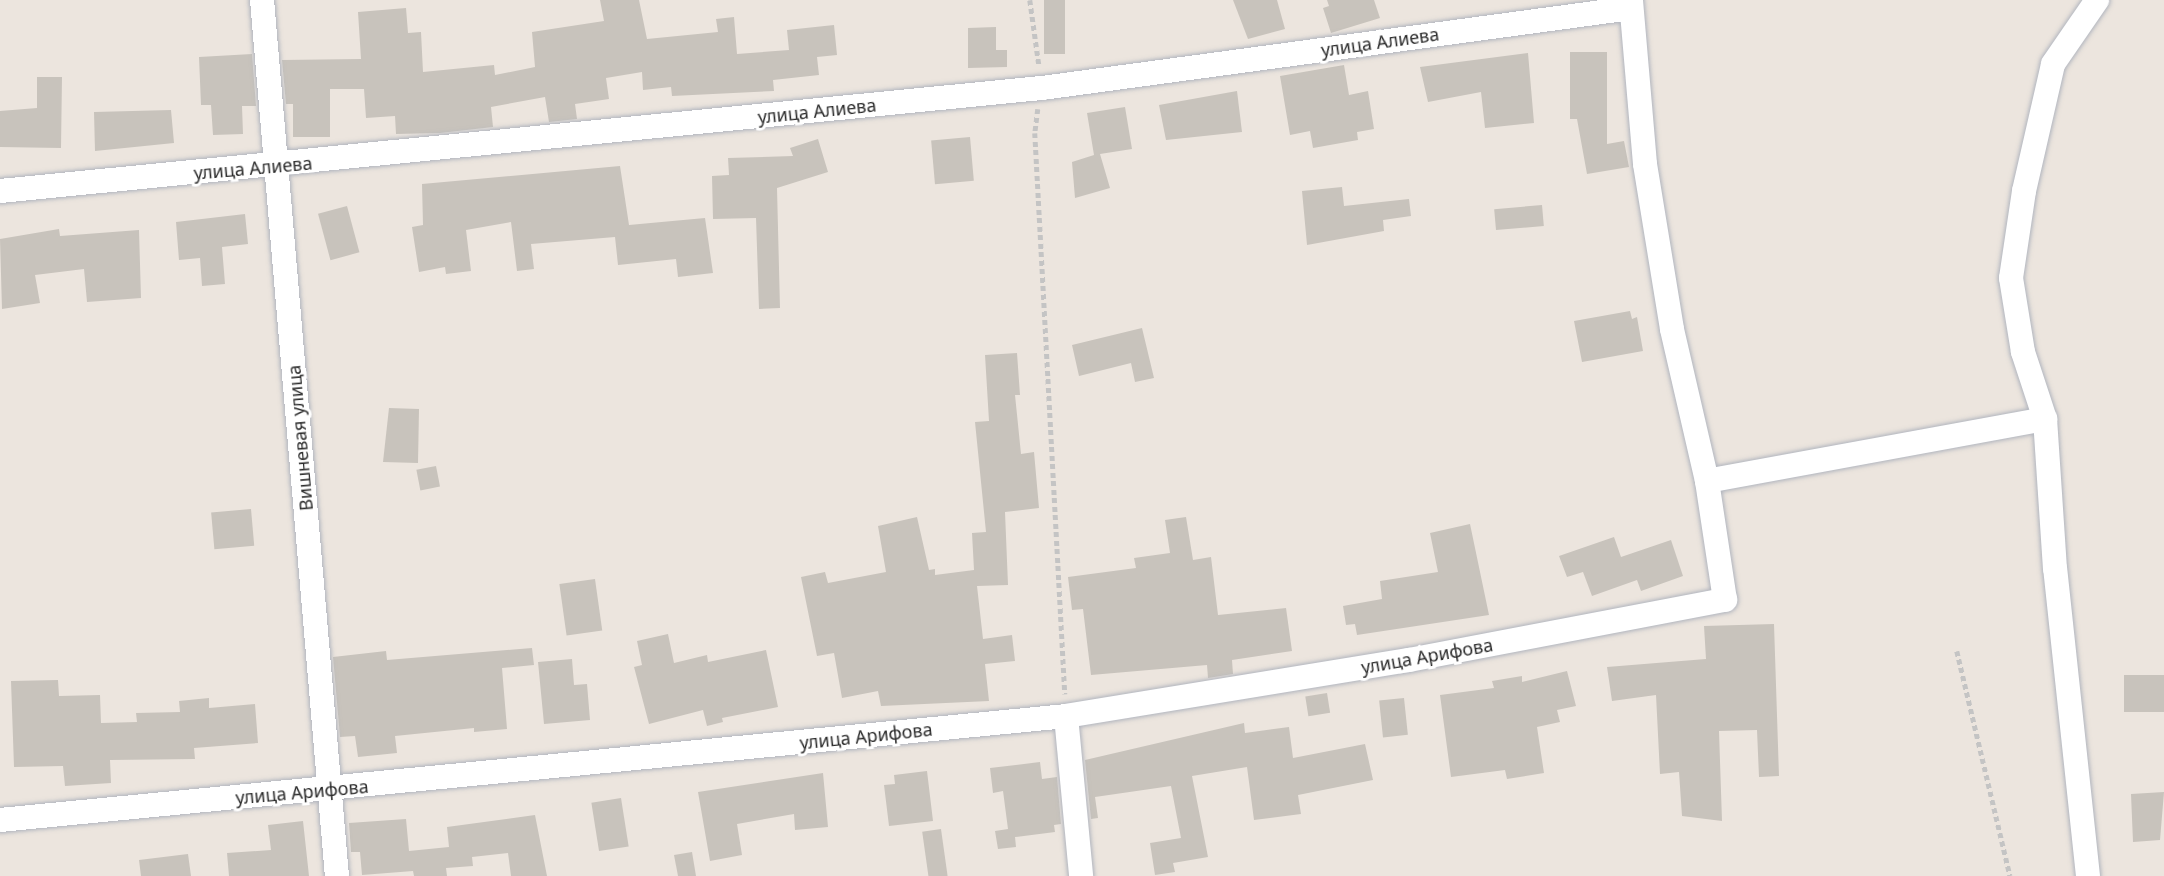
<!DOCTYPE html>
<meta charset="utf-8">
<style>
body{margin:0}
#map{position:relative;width:2164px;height:876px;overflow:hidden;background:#ece5de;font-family:"Noto Sans",sans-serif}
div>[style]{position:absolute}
.building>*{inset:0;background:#c8c3bc;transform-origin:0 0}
.path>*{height:4.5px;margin-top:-2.25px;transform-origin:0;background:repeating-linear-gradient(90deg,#c4c4c4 0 5px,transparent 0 8.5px)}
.roads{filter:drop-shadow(0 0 2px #b1b5be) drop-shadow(0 0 2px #b1b5be)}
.minor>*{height:24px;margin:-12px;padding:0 12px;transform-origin:12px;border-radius:12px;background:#fff}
span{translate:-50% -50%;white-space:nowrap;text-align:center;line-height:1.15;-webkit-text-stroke:6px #fff;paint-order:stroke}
.street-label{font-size:18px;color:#2b2b2b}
</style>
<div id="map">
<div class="building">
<i style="clip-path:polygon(600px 0,639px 0,647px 39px,718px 32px,716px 19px,734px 17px,737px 54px,789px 50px,787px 30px,834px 25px,837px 55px,817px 57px,819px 75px,773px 80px,774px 91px,672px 96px,671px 87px,643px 90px,642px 72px,606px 78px,609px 99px,575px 104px,577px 119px,549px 122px,545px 97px,491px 107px,493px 127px,440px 133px,396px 134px,395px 116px,366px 118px,364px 89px,330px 89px,330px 137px,293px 137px,293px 104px,286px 104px,282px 60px,361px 59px,358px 12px,406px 8px,408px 33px,421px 32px,423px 72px,494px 65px,495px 75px,535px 67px,532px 32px,604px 21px)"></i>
<i style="left:1044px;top:0;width:21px;height:54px"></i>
<i style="clip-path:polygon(1233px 0,1277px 0,1285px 29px,1248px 39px)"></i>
<i style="clip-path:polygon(1327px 0,1374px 0,1380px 18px,1331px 33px,1323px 8px,1329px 6px)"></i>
<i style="clip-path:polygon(996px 27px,996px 50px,1007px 50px,1007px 67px,968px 68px,968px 28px)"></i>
<i style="clip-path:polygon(1570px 52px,1607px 52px,1607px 144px,1624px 141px,1629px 167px,1587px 174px,1577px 119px,1570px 119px)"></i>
<i style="clip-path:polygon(1528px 53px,1534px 123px,1485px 128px,1481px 92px,1428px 102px,1420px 67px)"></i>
<i style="clip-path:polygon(252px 54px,256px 106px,242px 106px,243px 134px,213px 135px,211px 105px,201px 105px,199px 57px)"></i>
<i style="clip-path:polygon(1344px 65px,1349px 95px,1368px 91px,1374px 129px,1357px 132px,1358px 140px,1313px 148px,1310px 131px,1290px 135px,1280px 76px)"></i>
<i style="clip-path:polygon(37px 77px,62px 77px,61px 148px,0 147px,0 111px,37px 108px)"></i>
<i style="clip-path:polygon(1237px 91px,1242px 132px,1166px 140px,1159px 105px)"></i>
<i style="clip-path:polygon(1125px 107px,1132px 149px,1100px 154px,1110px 188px,1075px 198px,1072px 162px,1094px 155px,1087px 113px)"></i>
<i style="clip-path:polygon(171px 110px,174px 143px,95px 151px,94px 112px)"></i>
<i style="left:970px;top:137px;width:44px;height:39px;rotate:85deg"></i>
<i style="clip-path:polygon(818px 139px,828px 172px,777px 188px,780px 308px,759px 309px,756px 218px,713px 219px,712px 176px,729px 175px,728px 158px,793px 156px,790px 148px)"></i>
<i style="clip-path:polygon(620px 166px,629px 225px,705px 218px,713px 273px,678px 277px,676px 259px,618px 265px,615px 237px,531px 244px,534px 269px,517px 271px,511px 222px,466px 230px,471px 271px,446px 274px,445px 267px,419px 272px,412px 227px,423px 225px,422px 184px)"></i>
<i style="clip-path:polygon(1342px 187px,1344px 206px,1409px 199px,1411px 216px,1383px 220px,1384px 231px,1307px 245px,1302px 191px)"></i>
<i style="left:1542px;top:205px;width:21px;height:48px;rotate:85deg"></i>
<i style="left:347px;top:206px;width:48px;height:30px;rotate:75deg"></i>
<i style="clip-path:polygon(245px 214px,248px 244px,222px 247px,225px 284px,202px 286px,200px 258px,179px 260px,176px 222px)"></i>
<i style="clip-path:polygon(59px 229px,60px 236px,139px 230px,141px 298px,87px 302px,84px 269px,35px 275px,40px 303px,2px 309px,0 239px)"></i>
<i style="clip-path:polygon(1630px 311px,1632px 319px,1637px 317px,1643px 351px,1582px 362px,1574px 321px)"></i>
<i style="clip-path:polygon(1142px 328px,1154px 378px,1135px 382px,1131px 363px,1079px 376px,1072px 345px)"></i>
<i style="clip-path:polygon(1017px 353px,1020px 395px,1015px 395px,1021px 454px,1034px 452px,1039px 508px,1005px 512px,1008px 585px,977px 586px,983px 639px,1012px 635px,1015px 661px,985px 664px,989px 701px,881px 706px,878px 691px,842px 698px,834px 653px,817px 656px,801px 577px,825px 572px,828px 583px,886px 572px,878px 526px,917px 517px,929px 570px,935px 569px,935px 575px,974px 570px,972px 533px,986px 532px,975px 422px,989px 421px,985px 355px)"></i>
<i style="clip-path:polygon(389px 408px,419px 409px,418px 463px,383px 462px)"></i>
<i style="left:436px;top:466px;width:21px;height:20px;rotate:79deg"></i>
<i style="left:251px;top:509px;width:37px;height:40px;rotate:85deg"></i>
<i style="clip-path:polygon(1186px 517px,1193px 560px,1211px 557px,1218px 615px,1286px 608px,1292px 651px,1232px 660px,1233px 674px,1208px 678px,1207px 665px,1091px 675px,1083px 609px,1072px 610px,1068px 577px,1136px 568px,1134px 558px,1170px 553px,1165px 520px)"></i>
<i style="clip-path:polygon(1470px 524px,1489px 615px,1357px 635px,1355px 624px,1346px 625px,1343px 606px,1382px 599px,1380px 581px,1438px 572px,1430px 533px)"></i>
<i style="clip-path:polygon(1614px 537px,1621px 557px,1671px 540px,1683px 576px,1641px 591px,1637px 580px,1592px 596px,1583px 572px,1567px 577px,1559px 556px)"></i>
<i style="left:595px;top:579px;width:52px;height:36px;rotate:82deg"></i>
<i style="clip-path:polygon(1774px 624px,1779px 776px,1759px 777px,1757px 730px,1719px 731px,1722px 821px,1682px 816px,1679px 772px,1660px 774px,1656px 695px,1612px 701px,1607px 667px,1706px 659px,1704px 626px)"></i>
<i style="clip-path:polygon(668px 634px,674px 663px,707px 655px,708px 662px,766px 650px,778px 707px,722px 718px,723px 722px,707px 726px,703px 710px,649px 724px,634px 667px,642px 665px,637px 641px)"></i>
<i style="clip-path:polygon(532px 648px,534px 665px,502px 668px,507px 729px,474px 732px,474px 728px,395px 736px,397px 753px,358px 757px,355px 736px,340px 737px,333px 657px,386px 651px,387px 660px)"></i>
<i style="clip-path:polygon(572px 659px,574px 685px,587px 684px,590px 720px,544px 724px,538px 662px)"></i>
<i style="clip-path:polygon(1567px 671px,1576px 706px,1557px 710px,1560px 722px,1537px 727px,1544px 773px,1507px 779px,1505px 770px,1451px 777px,1440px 695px,1494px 688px,1492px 681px,1522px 676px,1522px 682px)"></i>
<i style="left:2164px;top:675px;width:37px;height:40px;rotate:90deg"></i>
<i style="clip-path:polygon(58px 680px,59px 696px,100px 695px,101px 723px,137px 722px,136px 713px,180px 712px,179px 701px,209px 698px,209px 708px,255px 704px,258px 743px,194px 748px,195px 759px,110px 760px,111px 783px,65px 786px,63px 766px,14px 767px,11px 681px)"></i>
<i style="left:1327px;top:693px;width:20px;height:22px;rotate:81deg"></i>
<i style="left:1404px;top:698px;width:37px;height:25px;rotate:84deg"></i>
<i style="clip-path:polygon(1244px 723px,1245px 733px,1289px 727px,1293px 758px,1365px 744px,1373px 780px,1298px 795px,1301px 814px,1254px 820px,1247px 767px,1192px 776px,1208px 857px,1173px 863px,1175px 872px,1155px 875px,1150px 843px,1181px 838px,1171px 786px,1095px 797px,1098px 818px,1091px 819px,1085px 760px)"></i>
<i style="clip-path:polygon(1040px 762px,1042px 779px,1057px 777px,1061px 824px,1054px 825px,1055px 832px,1015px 837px,1016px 847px,998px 849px,995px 831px,1008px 829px,1003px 791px,993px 793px,990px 768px)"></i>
<i style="clip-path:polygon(927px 771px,933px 821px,889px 826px,884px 785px,895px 784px,894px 775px)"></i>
<i style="clip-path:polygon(823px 773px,828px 827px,795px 830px,794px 814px,737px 824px,742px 855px,710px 861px,698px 792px)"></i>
<i style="clip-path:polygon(2164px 792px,2160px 840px,2133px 842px,2131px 794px)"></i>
<i style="left:621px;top:798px;width:49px;height:30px;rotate:81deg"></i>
<i style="clip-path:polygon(535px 815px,547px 876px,511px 876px,508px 853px,472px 857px,473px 866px,446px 868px,447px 876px,414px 876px,413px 871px,362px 875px,360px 852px,351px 852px,349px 823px,406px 819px,409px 851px,449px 847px,447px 827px)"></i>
<i style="clip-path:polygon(303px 821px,309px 876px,229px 876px,227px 853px,271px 850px,268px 825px)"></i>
<i style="left:941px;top:829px;width:48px;height:19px;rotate:82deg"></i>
<i style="clip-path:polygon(692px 852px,696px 876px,678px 876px,674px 855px)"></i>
<i style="clip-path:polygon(188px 854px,191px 876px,141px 876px,139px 860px)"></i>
</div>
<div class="path">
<i style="left:1030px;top:0;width:66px;rotate:82.1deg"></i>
<i style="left:1038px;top:109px;width:24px;rotate:97deg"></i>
<i style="left:1035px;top:133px;width:562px;rotate:86.94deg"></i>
<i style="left:1957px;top:651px;width:231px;rotate:76.7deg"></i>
</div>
<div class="roads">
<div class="minor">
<i style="left:262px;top:0;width:879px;rotate:85.11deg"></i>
<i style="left:0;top:191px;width:1047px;rotate:-5.65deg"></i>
<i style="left:1042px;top:88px;width:594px;rotate:-7.73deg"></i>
<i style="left:1707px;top:481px;width:344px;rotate:-10.4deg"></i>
<i style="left:1066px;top:716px;width:161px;rotate:84.6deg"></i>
<i style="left:0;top:820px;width:1071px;rotate:-5.57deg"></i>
<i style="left:1066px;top:716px;width:348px;rotate:-9.3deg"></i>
<i style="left:1409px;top:660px;width:322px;rotate:-10.8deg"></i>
<i style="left:1725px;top:600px;width:120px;rotate:-98.6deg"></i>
<i style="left:1707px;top:481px;width:156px;rotate:-103deg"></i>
<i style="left:1672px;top:329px;width:167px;rotate:-99.3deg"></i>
<i style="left:1645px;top:164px;width:165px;rotate:-94.9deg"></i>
<i style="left:2088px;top:876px;width:309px;rotate:-96.1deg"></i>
<i style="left:2055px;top:569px;width:150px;rotate:-93.8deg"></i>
<i style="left:2045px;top:419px;width:71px;rotate:-108.2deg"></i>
<i style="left:2023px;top:352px;width:75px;rotate:-99.2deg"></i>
<i style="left:2011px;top:278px;width:88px;rotate:-81.5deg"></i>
<i style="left:2024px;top:191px;width:130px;rotate:-77.1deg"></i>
<i style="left:2053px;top:64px;width:78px;rotate:-55.5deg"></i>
</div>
</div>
<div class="street-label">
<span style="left:1380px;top:42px;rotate:-8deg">улица Алиева</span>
<span style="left:817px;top:111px;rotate:-6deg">улица Алиева</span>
<span style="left:253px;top:168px;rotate:-5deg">улица Алиева</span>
<span style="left:300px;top:438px;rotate:-95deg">Вишневая улица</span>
<span style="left:1427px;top:656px;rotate:-10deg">улица Арифова</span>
<span style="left:866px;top:736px;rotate:-6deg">улица Арифова</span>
<span style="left:302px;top:792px;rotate:-5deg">улица Арифова</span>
</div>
</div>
